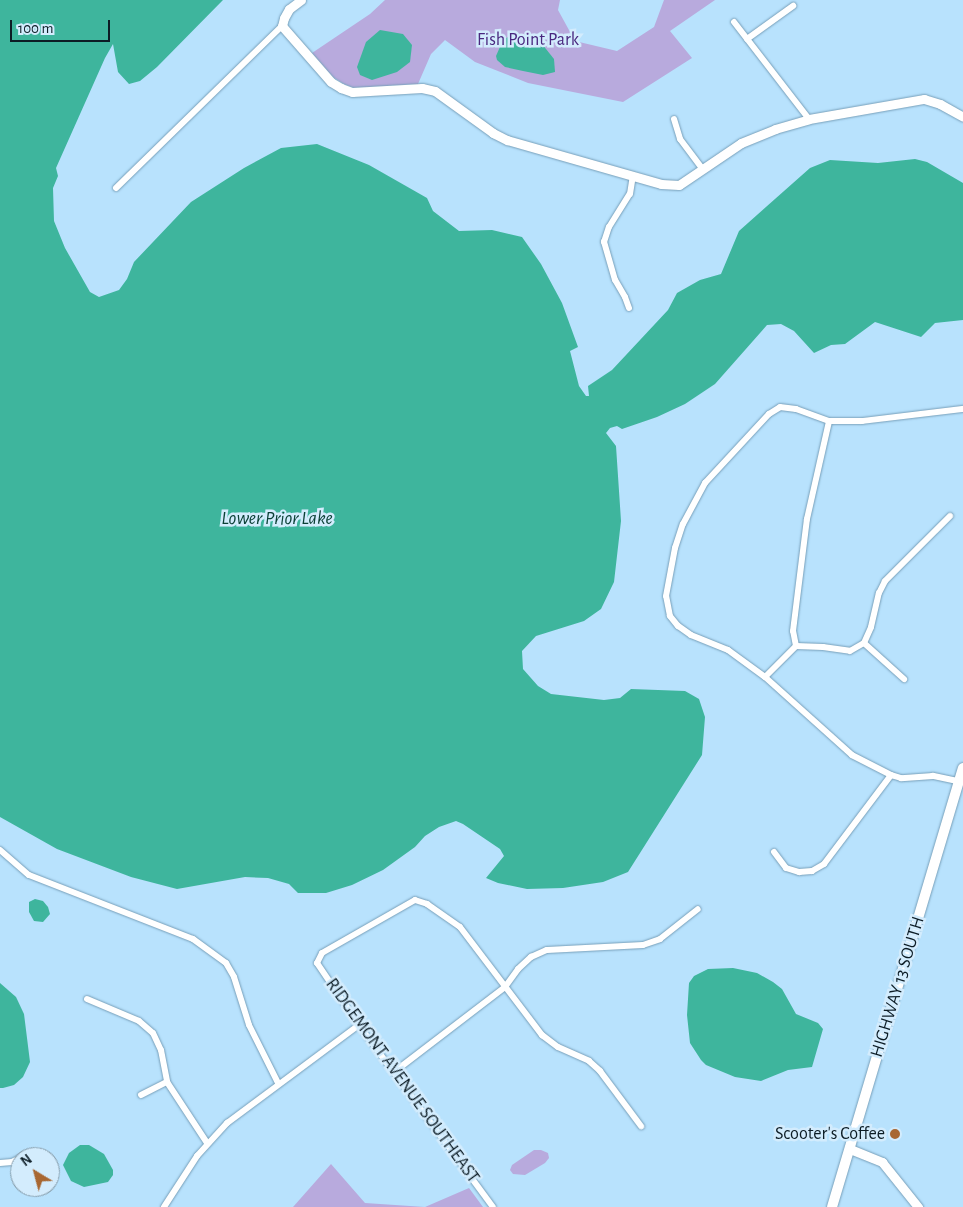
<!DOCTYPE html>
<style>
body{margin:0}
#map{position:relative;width:963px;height:1207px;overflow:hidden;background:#b8e2fd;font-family:"Alegreya Sans",sans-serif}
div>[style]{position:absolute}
.green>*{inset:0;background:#b8aadd}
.water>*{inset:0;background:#3eb59d}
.roads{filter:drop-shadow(0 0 1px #779fb9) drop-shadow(0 0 1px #779fb9)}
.street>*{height:6px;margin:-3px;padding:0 3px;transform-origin:3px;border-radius:3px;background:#fff}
.secondary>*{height:9px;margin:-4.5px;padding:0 4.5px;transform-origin:4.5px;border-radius:4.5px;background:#fff}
.primary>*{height:10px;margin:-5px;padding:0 5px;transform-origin:5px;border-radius:5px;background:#fff}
.dots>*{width:14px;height:14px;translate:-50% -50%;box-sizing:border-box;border:2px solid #d3ecfd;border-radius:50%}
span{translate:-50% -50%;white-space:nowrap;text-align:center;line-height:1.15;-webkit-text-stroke:5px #d3ecfd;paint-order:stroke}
.park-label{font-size:18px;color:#49277f}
.street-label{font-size:18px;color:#0c1c25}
.poi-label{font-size:18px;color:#0c1c25}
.right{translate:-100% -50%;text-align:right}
.water-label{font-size:19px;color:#0b4036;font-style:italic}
.north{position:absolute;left:10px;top:1147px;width:50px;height:50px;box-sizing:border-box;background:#d3ecfd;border:1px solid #8399a7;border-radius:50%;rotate:323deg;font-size:14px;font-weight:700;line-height:20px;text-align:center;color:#0c1c25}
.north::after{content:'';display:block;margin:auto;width:18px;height:22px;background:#a86732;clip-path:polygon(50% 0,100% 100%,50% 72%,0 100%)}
.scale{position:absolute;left:10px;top:20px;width:100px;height:22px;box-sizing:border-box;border:2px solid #0c1c25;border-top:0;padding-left:6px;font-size:15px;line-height:18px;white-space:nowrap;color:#0c1c25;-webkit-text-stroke:4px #d3ecfd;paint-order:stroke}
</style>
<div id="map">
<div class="green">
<i style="clip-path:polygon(385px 0,560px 0,558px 10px,575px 41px,617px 51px,654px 27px,664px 0,715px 0,670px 31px,692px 58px,623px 102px,528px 83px,475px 62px,445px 40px,431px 54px,418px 84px,354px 88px,344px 84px,333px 77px,312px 53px,370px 14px)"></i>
<i style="clip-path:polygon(534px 1150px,541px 1150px,548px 1153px,549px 1158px,545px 1163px,525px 1175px,513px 1174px,510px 1170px,512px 1165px)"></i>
<i style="clip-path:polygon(331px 1164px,365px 1203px,425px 1207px,469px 1188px,483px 1207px,293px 1207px)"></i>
</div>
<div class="water">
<i style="clip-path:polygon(0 0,223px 0,157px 67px,140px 81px,129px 84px,118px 72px,113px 44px,105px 58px,56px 168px,58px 176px,53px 188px,54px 221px,65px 248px,90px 292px,99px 297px,119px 290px,127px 279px,134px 262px,191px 202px,244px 168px,281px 148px,317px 144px,369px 165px,427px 198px,433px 211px,459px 231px,492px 230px,522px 237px,541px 264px,562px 303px,578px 347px,570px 351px,579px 386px,586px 396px,589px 396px,588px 386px,612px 370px,668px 310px,677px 293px,700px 280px,721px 274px,739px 231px,810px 168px,830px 160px,878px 163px,915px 159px,927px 162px,963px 183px,963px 320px,935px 323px,921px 337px,875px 322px,845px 344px,831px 345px,814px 353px,794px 331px,781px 324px,767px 325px,715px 384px,685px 404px,657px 417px,622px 429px,617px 426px,610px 428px,606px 433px,616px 446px,621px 521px,614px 582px,601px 609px,584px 621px,536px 636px,522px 651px,523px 669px,538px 686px,551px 694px,604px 700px,620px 698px,631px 689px,685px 691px,699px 699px,705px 717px,702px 755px,628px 872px,603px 882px,563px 888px,527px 889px,498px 883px,486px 878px,504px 856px,500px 849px,463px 824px,456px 821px,439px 827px,425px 836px,415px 847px,383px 870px,352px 885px,326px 893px,298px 893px,289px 884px,268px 878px,245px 877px,177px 889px,131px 877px,57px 849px,0 817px)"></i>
<i style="clip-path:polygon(380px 30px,403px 34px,412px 45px,410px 62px,397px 72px,372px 80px,360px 75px,357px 67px,366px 42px)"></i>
<i style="clip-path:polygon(520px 36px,542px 44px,554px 59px,555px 72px,543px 75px,523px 71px,505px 67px,497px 60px,496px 56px,503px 40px,508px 37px)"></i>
<i style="clip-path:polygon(35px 899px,43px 901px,48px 907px,50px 914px,43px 922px,34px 921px,29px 912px,29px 902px)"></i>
<i style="clip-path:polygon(733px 968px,757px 973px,773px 982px,782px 989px,796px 1014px,818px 1023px,823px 1029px,812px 1067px,788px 1070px,761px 1081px,735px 1077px,706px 1065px,701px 1060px,690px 1043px,687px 1015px,689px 983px,694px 976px,708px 969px)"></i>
<i style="clip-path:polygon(0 983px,16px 997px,24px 1014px,30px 1062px,23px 1077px,14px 1085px,3px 1088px,0 1088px)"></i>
<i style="clip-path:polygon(80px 1145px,89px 1145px,104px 1154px,113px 1170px,113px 1175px,108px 1182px,84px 1187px,71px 1181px,63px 1165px,69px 1153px)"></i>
</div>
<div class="roads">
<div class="street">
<i style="left:734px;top:22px;width:123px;rotate:52.3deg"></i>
<i style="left:747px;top:39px;width:57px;rotate:-35.7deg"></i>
<i style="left:674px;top:119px;width:21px;rotate:73deg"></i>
<i style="left:680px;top:139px;width:38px;rotate:53deg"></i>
<i style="left:116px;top:188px;width:232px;rotate:-44.3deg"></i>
<i style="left:629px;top:308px;width:12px;rotate:-110deg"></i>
<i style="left:625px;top:297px;width:20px;rotate:-120deg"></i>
<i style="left:615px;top:280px;width:40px;rotate:-106deg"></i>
<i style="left:604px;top:242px;width:16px;rotate:-72deg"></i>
<i style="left:609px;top:227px;width:39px;rotate:-58deg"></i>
<i style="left:630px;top:194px;width:19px;rotate:-81deg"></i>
<i style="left:864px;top:643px;width:54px;rotate:42deg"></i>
<i style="left:796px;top:646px;width:27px;rotate:2deg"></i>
<i style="left:823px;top:647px;width:27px;rotate:8deg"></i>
<i style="left:850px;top:651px;width:16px;rotate:-30deg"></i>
<i style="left:864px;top:643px;width:17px;rotate:-66deg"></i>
<i style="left:871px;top:627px;width:35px;rotate:-77deg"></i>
<i style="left:879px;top:593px;width:13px;rotate:-63deg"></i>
<i style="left:885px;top:581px;width:92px;rotate:-45deg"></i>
<i style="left:765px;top:677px;width:44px;rotate:-45deg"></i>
<i style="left:796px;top:646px;width:15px;rotate:-101deg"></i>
<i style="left:793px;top:631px;width:113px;rotate:-82.9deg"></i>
<i style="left:807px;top:519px;width:100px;rotate:-77.3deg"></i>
<i style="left:962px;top:782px;width:30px;rotate:-168deg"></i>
<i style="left:933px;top:776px;width:32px;rotate:176deg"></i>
<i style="left:901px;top:778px;width:10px;rotate:-163deg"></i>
<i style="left:891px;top:775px;width:44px;rotate:-152.9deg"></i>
<i style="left:852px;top:755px;width:117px;rotate:-138.1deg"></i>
<i style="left:765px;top:677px;width:46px;rotate:-143.9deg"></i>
<i style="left:728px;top:650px;width:40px;rotate:-158deg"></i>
<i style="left:691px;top:635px;width:16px;rotate:-145deg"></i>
<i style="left:678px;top:626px;width:13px;rotate:-129deg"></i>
<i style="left:670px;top:616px;width:20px;rotate:-101deg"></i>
<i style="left:666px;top:596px;width:49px;rotate:-79.4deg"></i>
<i style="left:675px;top:548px;width:25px;rotate:-72deg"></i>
<i style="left:683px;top:524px;width:47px;rotate:-61.8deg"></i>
<i style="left:705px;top:483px;width:94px;rotate:-47.2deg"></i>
<i style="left:769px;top:414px;width:13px;rotate:-32deg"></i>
<i style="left:780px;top:407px;width:16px;rotate:7deg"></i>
<i style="left:796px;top:409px;width:35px;rotate:20deg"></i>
<i style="left:829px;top:421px;width:33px"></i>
<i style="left:862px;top:421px;width:102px;rotate:-6.8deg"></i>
<i style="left:0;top:850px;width:38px;rotate:41deg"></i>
<i style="left:29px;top:875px;width:176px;rotate:21.3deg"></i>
<i style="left:193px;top:939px;width:41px;rotate:36deg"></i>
<i style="left:226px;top:963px;width:16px;rotate:60deg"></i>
<i style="left:234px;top:977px;width:50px;rotate:72.6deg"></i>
<i style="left:249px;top:1025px;width:65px;rotate:63.4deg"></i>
<i style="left:774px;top:852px;width:20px;rotate:53deg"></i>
<i style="left:786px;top:868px;width:14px;rotate:17deg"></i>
<i style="left:799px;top:872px;width:13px;rotate:-4deg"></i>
<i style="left:812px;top:871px;width:14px;rotate:-30deg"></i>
<i style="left:824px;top:864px;width:111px;rotate:-53deg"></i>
<i style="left:87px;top:999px;width:56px;rotate:22.9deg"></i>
<i style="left:139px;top:1021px;width:18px;rotate:41deg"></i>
<i style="left:153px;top:1033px;width:19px;rotate:65deg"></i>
<i style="left:161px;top:1050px;width:33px;rotate:79deg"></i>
<i style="left:167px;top:1082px;width:73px;rotate:56.7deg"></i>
<i style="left:394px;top:1072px;width:140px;rotate:-37.4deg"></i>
<i style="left:505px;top:987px;width:22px;rotate:-54deg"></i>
<i style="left:518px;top:969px;width:18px;rotate:-43deg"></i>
<i style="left:531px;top:957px;width:17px;rotate:-24deg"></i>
<i style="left:547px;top:950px;width:96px;rotate:-3deg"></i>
<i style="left:643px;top:945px;width:18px;rotate:-19deg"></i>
<i style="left:660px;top:939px;width:48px;rotate:-38.3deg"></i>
<i style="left:141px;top:1095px;width:29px;rotate:-27deg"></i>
<i style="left:0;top:1163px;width:12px;rotate:-5deg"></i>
<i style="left:12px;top:1162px;width:9px;rotate:-27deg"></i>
<i style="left:164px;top:1207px;width:61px;rotate:-57.1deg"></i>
<i style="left:197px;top:1156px;width:45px;rotate:-47.7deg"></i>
<i style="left:227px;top:1123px;width:164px;rotate:-36.6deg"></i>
<i style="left:493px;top:1207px;width:226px;rotate:-126.4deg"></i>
<i style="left:359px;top:1025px;width:75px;rotate:-124.1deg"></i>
<i style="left:317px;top:963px;width:11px;rotate:-63deg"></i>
<i style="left:322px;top:953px;width:107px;rotate:-29.7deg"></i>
<i style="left:415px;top:900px;width:13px;rotate:18deg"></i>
<i style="left:427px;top:904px;width:40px;rotate:34.9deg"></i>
<i style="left:460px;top:927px;width:136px;rotate:52.8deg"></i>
<i style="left:542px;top:1035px;width:20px;rotate:37deg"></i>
<i style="left:558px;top:1047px;width:34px;rotate:24deg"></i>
<i style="left:589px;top:1061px;width:15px;rotate:42deg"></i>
<i style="left:600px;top:1071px;width:69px;rotate:53.3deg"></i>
</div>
<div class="secondary">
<i style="left:301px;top:0;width:15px;rotate:143deg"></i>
<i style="left:289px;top:9px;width:10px;rotate:119deg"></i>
<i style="left:284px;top:18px;width:8px;rotate:104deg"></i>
<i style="left:282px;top:26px;width:74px;rotate:48.8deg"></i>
<i style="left:331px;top:82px;width:12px;rotate:31deg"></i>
<i style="left:341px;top:88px;width:12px;rotate:20deg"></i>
<i style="left:352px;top:92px;width:70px;rotate:-3.3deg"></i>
<i style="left:422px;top:88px;width:13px;rotate:13deg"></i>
<i style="left:435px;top:91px;width:72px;rotate:35.9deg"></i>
<i style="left:493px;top:133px;width:16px;rotate:27deg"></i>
<i style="left:507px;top:140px;width:160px;rotate:15.9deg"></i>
<i style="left:661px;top:184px;width:18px;rotate:3deg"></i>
<i style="left:679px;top:185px;width:75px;rotate:-34.1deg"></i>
<i style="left:741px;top:143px;width:37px;rotate:-22deg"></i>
<i style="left:775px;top:129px;width:35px;rotate:-16deg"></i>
<i style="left:809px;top:119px;width:117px;rotate:-9.9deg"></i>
<i style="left:924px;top:99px;width:17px;rotate:17deg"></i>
<i style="left:940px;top:104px;width:26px;rotate:29deg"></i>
<i style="left:850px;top:1149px;width:35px;rotate:22deg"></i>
<i style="left:882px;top:1162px;width:58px;rotate:51.3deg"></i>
</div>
<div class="primary">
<i style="left:832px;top:1207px;width:458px;rotate:-73.4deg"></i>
</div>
</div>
<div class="dots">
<i style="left:895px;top:1134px;background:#a86732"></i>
</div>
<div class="park-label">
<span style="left:528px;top:40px">Fish Point Park</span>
</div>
<div class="street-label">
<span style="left:898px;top:987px;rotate:-73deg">HIGHWAY 13 SOUTH</span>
<span style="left:402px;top:1081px;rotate:54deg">RIDGEMONT AVENUE SOUTHEAST</span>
</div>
<div class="poi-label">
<span class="right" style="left:885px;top:1134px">Scooter's Coffee</span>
</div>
<div class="water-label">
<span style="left:277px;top:519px">Lower Prior Lake</span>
</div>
<div class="north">N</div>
<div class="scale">100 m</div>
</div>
